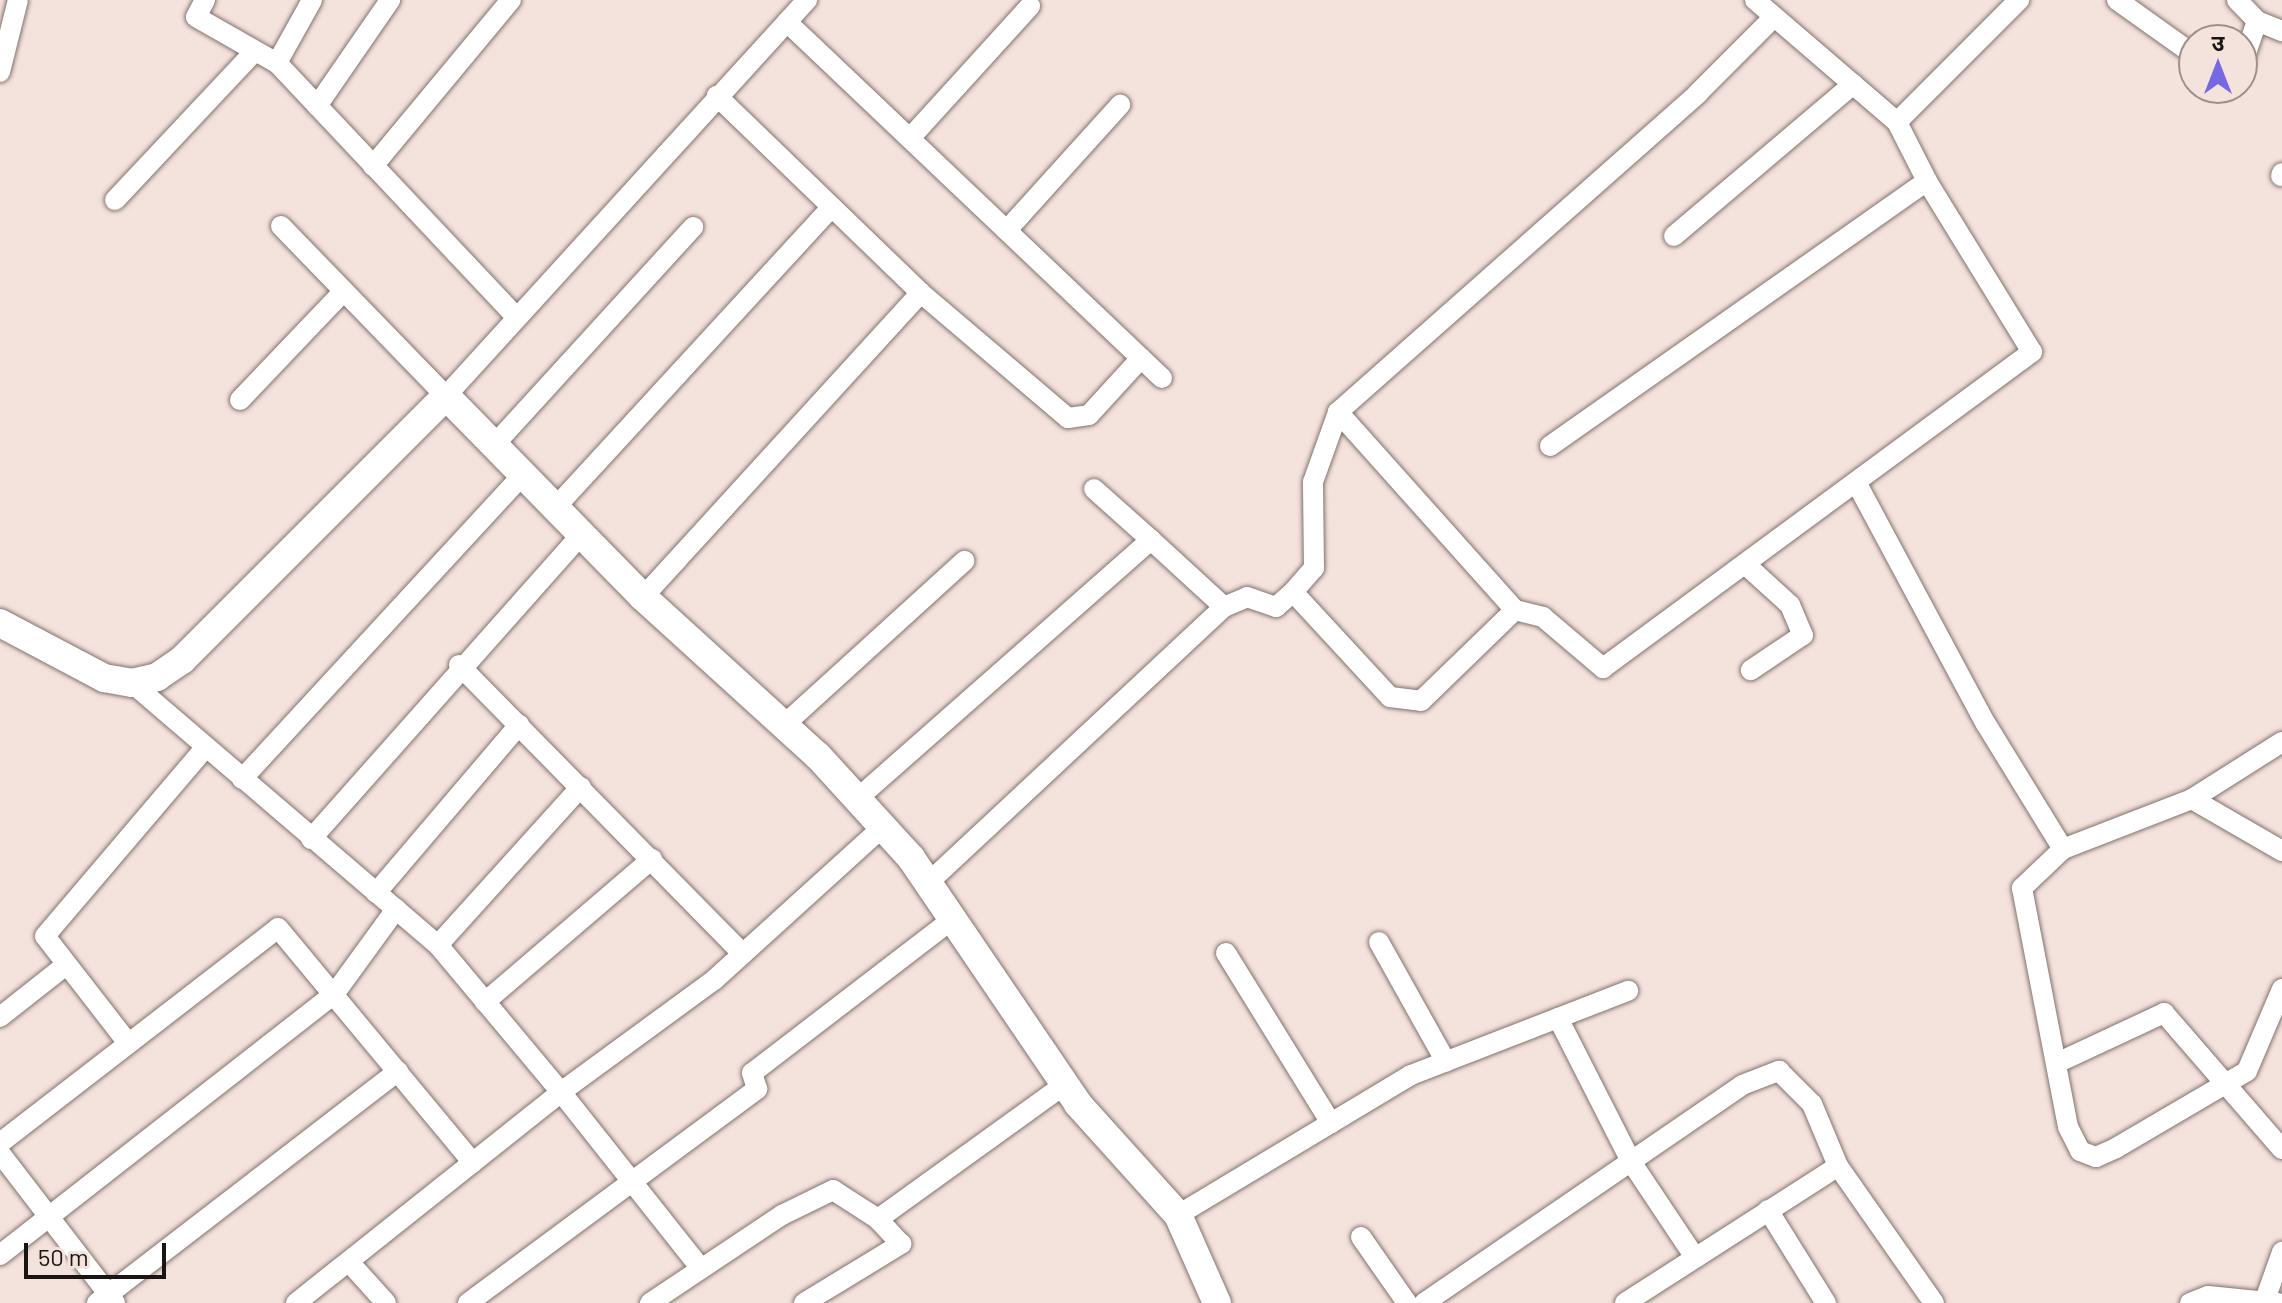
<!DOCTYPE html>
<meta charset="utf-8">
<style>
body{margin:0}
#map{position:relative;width:2282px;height:1303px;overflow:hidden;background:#f4e2dc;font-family:Barlow,"Noto Sans Devanagari",sans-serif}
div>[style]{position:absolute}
.roads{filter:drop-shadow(0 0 2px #82726d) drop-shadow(0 0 2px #82726d)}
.street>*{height:20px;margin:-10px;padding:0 10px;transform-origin:10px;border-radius:10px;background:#fff}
.secondary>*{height:28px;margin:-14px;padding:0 14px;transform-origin:14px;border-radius:14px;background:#fff}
span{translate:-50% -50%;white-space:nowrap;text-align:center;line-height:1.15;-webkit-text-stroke:8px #f4e2dc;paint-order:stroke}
.north{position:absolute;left:2178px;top:24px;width:80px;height:80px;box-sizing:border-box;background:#f4e2dc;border:2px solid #9d908b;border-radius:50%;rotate:0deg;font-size:22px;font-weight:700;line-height:32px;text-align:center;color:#1a1412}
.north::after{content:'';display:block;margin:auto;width:28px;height:36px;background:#7667e2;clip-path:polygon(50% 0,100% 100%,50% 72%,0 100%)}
.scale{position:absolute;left:24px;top:1243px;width:142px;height:36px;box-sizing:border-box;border:4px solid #1a1412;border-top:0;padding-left:10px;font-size:24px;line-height:28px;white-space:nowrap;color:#1a1412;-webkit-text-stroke:6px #f4e2dc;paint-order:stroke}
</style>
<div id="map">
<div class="roads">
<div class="street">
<i style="left:205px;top:0;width:19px;rotate:118deg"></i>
<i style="left:196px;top:17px;width:93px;rotate:29.6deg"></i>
<i style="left:277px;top:63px;width:349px;rotate:46.7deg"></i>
<i style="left:1755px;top:0;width:187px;rotate:40.7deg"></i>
<i style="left:1897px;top:122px;width:173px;rotate:-45deg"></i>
<i style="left:2117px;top:0;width:95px;rotate:35.5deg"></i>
<i style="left:2237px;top:0;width:29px;rotate:46deg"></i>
<i style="left:787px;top:22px;width:517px;rotate:43.51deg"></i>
<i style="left:277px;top:63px;width:72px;rotate:-60.9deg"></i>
<i style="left:2242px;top:65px;width:46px;rotate:-71.2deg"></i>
<i style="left:2257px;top:21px;width:27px;rotate:22deg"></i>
<i style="left:0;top:72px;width:74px;rotate:-76deg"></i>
<i style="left:317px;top:106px;width:129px;rotate:-55.4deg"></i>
<i style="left:911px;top:137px;width:177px;rotate:-47.7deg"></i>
<i style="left:373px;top:166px;width:216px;rotate:-50.3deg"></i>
<i style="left:2281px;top:176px;width:3px;rotate:-72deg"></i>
<i style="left:115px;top:200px;width:204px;rotate:-46.8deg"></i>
<i style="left:281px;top:226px;width:237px;rotate:45.9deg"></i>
<i style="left:446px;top:396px;width:536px;rotate:-47.65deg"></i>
<i style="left:1007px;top:230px;width:169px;rotate:-47.9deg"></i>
<i style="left:1674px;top:236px;width:235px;rotate:-40.3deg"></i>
<i style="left:921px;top:293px;width:193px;rotate:40.4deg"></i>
<i style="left:1068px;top:418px;width:21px;rotate:-8deg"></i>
<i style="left:1089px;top:415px;width:77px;rotate:-47.6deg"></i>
<i style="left:240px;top:400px;width:149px;rotate:-46.4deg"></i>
<i style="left:1338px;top:412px;width:266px;rotate:48.2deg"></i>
<i style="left:1515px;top:610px;width:29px;rotate:14deg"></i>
<i style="left:1543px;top:617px;width:79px;rotate:40.4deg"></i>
<i style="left:1603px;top:668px;width:533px;rotate:-36.38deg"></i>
<i style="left:2032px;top:352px;width:201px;rotate:-121.6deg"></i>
<i style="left:495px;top:444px;width:294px;rotate:-47.6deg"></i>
<i style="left:1550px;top:446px;width:461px;rotate:-35.1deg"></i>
<i style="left:1927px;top:181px;width:66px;rotate:-117deg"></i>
<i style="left:1856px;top:482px;width:275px;rotate:61.8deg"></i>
<i style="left:1986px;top:724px;width:147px;rotate:58.4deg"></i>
<i style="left:1094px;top:489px;width:76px;rotate:41.8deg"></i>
<i style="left:554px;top:509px;width:410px;rotate:-47.4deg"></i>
<i style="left:1745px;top:564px;width:61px;rotate:42.3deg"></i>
<i style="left:1790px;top:605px;width:33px;rotate:67deg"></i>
<i style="left:1803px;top:635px;width:63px;rotate:146.1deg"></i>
<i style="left:1293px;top:592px;width:143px;rotate:47.3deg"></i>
<i style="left:1390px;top:697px;width:31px;rotate:7deg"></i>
<i style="left:1421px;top:701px;width:131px;rotate:-44.1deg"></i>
<i style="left:643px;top:597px;width:412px;rotate:-47.6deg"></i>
<i style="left:921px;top:293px;width:284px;rotate:-136deg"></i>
<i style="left:459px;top:665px;width:405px;rotate:45.5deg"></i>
<i style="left:132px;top:683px;width:403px;rotate:40.6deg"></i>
<i style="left:438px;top:945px;width:192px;rotate:50.1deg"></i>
<i style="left:561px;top:1092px;width:190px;rotate:-36.2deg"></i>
<i style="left:714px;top:980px;width:228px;rotate:-42.2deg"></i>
<i style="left:784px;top:725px;width:244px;rotate:-42.3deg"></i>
<i style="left:2282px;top:742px;width:107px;rotate:147.7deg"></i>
<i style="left:2192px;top:799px;width:104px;rotate:30deg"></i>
<i style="left:242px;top:779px;width:414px;rotate:-47.3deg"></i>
<i style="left:857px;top:799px;width:392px;rotate:-41.4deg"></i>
<i style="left:1151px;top:540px;width:99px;rotate:42.5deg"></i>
<i style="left:2192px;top:799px;width:138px;rotate:158.8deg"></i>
<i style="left:2063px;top:849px;width:57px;rotate:136.4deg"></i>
<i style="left:2022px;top:888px;width:243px;rotate:79.1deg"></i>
<i style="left:2068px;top:1127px;width:27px;rotate:63deg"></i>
<i style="left:2080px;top:1151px;width:17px;rotate:21deg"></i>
<i style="left:2096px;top:1157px;width:22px;rotate:-24deg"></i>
<i style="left:2116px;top:1148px;width:152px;rotate:-30.4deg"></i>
<i style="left:2247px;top:1071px;width:89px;rotate:-66.9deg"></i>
<i style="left:311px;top:839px;width:407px;rotate:-48.4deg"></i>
<i style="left:928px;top:883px;width:405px;rotate:-43deg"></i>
<i style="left:1224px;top:607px;width:25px;rotate:-23deg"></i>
<i style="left:1247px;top:597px;width:31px;rotate:19deg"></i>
<i style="left:1276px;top:607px;width:23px;rotate:-41deg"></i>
<i style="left:1293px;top:592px;width:32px;rotate:-49deg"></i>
<i style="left:1314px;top:568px;width:86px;rotate:-90.7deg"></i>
<i style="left:1313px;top:482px;width:74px;rotate:-70.3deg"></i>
<i style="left:1338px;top:412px;width:481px;rotate:-41.5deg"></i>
<i style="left:1698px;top:93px;width:107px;rotate:-45deg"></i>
<i style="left:376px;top:893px;width:221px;rotate:-49.6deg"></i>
<i style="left:1379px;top:942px;width:137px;rotate:60.8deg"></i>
<i style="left:438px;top:945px;width:213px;rotate:-47.9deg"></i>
<i style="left:1226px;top:953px;width:200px;rotate:58.3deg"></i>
<i style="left:485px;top:1002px;width:220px;rotate:-40.6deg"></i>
<i style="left:0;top:1017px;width:85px;rotate:-38.3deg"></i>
<i style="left:1558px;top:1018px;width:163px;rotate:63deg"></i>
<i style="left:1632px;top:1163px;width:112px;rotate:56.3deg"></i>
<i style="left:128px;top:1043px;width:135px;rotate:-127.8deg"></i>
<i style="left:45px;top:936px;width:248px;rotate:-49.6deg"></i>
<i style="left:2059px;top:1062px;width:116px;rotate:-25deg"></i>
<i style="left:2164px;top:1013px;width:180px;rotate:49.1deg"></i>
<i style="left:0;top:1143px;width:351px;rotate:-37.7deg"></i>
<i style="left:278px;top:928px;width:305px;rotate:50.3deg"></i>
<i style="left:0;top:1153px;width:189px;rotate:52.5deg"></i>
<i style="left:1768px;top:1210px;width:110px;rotate:58.1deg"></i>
<i style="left:1178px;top:1215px;width:272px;rotate:-31deg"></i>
<i style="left:1411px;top:1075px;width:233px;rotate:-21.2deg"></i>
<i style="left:1361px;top:1237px;width:80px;rotate:55.1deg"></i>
<i style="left:0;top:1255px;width:425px;rotate:-38deg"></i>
<i style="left:335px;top:993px;width:104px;rotate:-54deg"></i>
<i style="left:349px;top:1262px;width:55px;rotate:47.9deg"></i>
<i style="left:2266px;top:1297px;width:48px;rotate:-70.4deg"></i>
<i style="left:97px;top:1303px;width:380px;rotate:-37.6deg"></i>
<i style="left:296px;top:1303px;width:339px;rotate:-38.5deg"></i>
<i style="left:561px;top:1092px;width:222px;rotate:51.6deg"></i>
<i style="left:468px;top:1303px;width:360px;rotate:-36.5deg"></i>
<i style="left:757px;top:1089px;width:17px;rotate:-107deg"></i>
<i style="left:752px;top:1073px;width:253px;rotate:-37.5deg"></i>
<i style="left:650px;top:1303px;width:159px;rotate:-33.7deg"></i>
<i style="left:782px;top:1215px;width:57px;rotate:-26.1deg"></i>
<i style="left:833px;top:1190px;width:54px;rotate:32.8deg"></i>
<i style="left:804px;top:1303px;width:114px;rotate:-31.3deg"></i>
<i style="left:901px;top:1244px;width:34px;rotate:-133deg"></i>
<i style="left:878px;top:1219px;width:231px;rotate:-35.8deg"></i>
<i style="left:1424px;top:1303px;width:386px;rotate:-34.4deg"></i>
<i style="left:1742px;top:1085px;width:40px;rotate:-21deg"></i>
<i style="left:1779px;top:1071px;width:47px;rotate:45deg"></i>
<i style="left:1812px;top:1104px;width:67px;rotate:67.2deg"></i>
<i style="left:1838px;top:1166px;width:167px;rotate:55deg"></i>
<i style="left:1625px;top:1303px;width:253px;rotate:-32.7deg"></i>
<i style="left:2190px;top:1303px;width:19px;rotate:-21deg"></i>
<i style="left:2208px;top:1296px;width:70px;rotate:5.7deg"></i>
</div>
<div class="secondary">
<i style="left:0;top:623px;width:118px;rotate:27.9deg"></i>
<i style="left:104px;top:678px;width:28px;rotate:10deg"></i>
<i style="left:132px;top:683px;width:26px;rotate:-13deg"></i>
<i style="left:157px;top:677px;width:30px;rotate:-34deg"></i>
<i style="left:182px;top:660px;width:373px;rotate:-45deg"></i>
<i style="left:446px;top:396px;width:281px;rotate:45.6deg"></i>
<i style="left:643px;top:597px;width:236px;rotate:42.3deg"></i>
<i style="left:818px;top:756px;width:138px;rotate:47.6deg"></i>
<i style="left:911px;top:858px;width:297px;rotate:55.8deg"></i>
<i style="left:1078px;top:1104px;width:149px;rotate:48deg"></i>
<i style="left:1178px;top:1215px;width:96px;rotate:66.1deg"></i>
</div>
</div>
<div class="north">उ</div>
<div class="scale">50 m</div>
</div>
